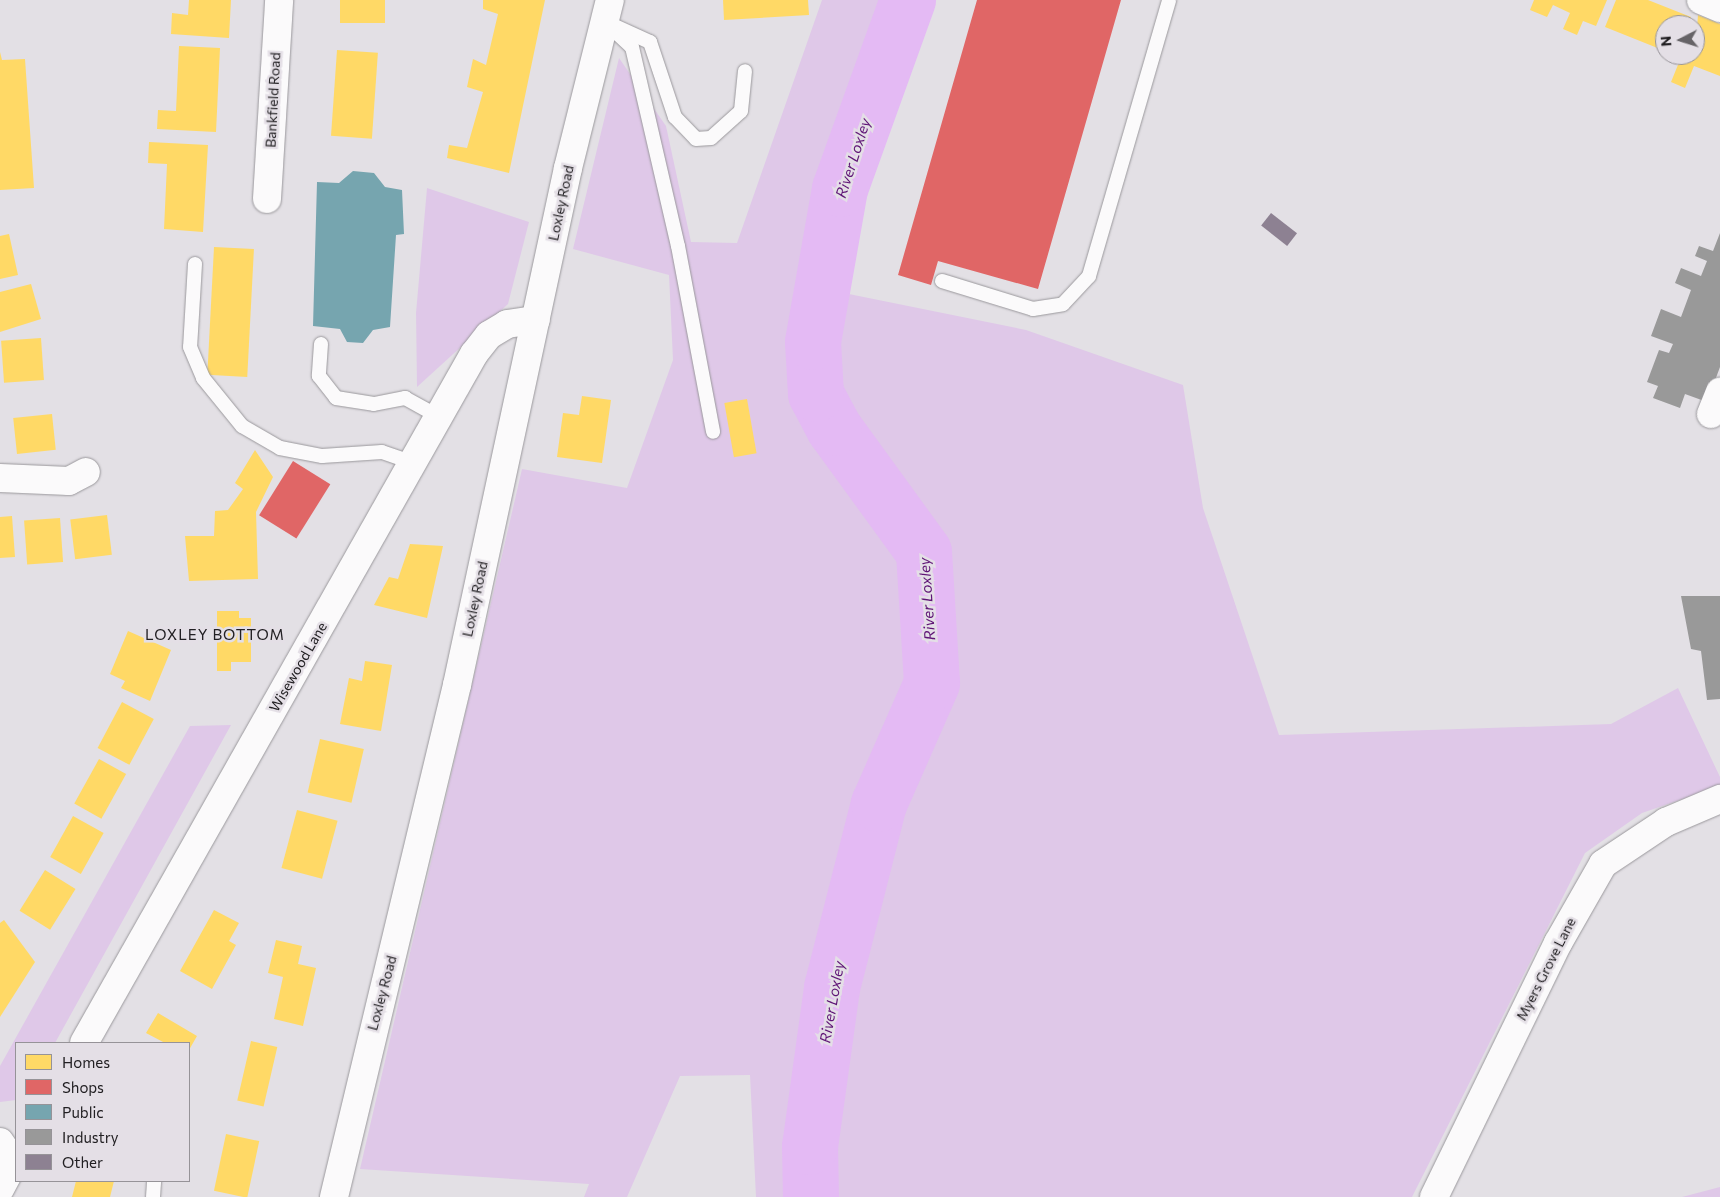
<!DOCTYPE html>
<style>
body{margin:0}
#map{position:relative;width:1720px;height:1197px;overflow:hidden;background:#e3e0e5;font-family:Commissioner,sans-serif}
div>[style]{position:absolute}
.green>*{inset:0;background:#dfc8e8}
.homes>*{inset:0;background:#ffd966;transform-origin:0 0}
.shops>*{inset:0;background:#e06666;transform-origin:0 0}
.public>*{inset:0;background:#76a5af}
.industry>*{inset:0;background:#999}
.river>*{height:56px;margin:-28px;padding:0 28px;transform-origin:28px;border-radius:28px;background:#e4baf4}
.building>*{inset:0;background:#8d8192;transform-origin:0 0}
.roads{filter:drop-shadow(0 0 1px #9a989c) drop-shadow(0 0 1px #9a989c)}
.lane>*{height:14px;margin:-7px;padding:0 7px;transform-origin:7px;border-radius:7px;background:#fbfafb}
.street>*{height:28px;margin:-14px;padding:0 14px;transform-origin:14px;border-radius:14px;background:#fbfafb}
.secondary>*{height:28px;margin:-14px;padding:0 14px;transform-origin:14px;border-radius:14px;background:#fbfafb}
span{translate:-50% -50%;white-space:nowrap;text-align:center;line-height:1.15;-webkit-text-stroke:5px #e4dfe6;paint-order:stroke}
.street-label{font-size:14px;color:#222023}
.water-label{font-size:15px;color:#5f1576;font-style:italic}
.neighbourhood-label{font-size:15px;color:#222023;letter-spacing:1px}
.legend{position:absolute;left:15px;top:1042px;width:175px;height:140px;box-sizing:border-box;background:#e4dfe6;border:1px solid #969398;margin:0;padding:6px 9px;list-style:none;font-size:15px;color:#222023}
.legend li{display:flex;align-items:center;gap:10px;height:25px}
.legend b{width:25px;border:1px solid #969398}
.north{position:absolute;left:1655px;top:15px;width:50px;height:50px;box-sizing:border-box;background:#e4dfe6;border:1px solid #969398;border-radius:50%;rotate:265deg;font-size:14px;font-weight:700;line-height:20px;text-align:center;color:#222023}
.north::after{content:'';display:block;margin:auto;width:18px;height:22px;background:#666367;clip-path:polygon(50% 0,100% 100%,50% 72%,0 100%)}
</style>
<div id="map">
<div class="green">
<i style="clip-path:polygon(822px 0,922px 0,839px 292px,1026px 330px,1183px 385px,1203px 508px,1279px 735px,1611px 724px,1678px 688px,1720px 777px,1720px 786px,1642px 813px,1585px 853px,1412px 1197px,756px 1197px,750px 1075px,680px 1076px,627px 1197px,584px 1197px,589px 1184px,360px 1169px,522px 469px,627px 488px,673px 360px,669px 275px,573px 249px,619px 58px,666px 126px,691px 242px,737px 243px)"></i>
<i style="clip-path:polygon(427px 188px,529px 222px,508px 304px,417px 387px,416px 313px)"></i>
<i style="clip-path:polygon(231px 725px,55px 1043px,16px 1043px,16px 1100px,0 1102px,0 1066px,190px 726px)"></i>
<i style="clip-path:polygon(1720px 1187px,1720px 1197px,1682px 1197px)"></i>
</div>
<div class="homes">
<i style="clip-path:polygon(189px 0,231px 0,229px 38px,171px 34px,172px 13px,188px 15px)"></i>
<i style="left:340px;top:0;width:45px;height:23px"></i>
<i style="clip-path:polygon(483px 0,545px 0,509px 173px,447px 158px,449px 145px,467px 148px,483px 92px,467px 87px,473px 59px,486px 65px,498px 14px,483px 9px)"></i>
<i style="clip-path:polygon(723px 0,808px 0,809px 15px,724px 20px)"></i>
<i style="clip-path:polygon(1534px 0,1607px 0,1596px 26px,1583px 21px,1577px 35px,1563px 29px,1570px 13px,1553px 5px,1547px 17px,1530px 10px)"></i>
<i style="clip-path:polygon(1616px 0,1648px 0,1691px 17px,1687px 25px,1665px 25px,1665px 51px,1605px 27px)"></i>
<i style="clip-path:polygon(1698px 15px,1720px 24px,1720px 76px,1694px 66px,1685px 88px,1671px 82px,1682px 55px,1695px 55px)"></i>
<i style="clip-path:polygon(179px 46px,220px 48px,216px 132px,157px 129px,158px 110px,176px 111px)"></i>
<i style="left:337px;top:50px;width:41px;height:86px;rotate:4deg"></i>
<i style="clip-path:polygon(0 52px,2px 60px,25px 59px,34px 188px,0 190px)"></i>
<i style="clip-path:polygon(149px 142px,208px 145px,203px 232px,164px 229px,167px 164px,148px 163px)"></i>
<i style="clip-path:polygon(9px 234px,18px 275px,0 279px,0 236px)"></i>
<i style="left:214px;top:247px;width:40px;height:128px;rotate:3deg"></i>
<i style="clip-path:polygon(31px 284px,41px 319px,0 332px,0 292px)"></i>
<i style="left:41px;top:338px;width:42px;height:40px;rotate:86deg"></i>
<i style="clip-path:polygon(582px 396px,611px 400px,602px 463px,557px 457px,563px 413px,579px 415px)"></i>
<i style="left:747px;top:399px;width:55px;height:23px;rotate:80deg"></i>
<i style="left:52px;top:414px;width:36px;height:39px;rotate:84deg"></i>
<i style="clip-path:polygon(255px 450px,273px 477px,256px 512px,258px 579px,189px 581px,185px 536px,214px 536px,215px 511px,228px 510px,243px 489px,235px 483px)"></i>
<i style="left:107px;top:515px;width:40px;height:37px;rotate:83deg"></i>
<i style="clip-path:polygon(12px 516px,15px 557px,0 558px,0 517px)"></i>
<i style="left:60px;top:518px;width:44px;height:36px;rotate:86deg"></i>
<i style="clip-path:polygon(410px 544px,443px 546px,427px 618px,374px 605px,389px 577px,398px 579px)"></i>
<i style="clip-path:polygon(217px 611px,239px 611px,239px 618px,251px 618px,251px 662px,231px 662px,231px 671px,217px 671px)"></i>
<i style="clip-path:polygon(128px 631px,171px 650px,150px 701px,121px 688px,125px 681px,110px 674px)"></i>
<i style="clip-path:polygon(365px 661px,392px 665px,381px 731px,340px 724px,349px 678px,362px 681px)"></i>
<i style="left:122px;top:702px;width:36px;height:52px;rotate:28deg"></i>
<i style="left:320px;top:739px;width:45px;height:55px;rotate:13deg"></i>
<i style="left:99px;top:759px;width:31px;height:51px;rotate:29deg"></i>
<i style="left:297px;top:810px;width:42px;height:60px;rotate:15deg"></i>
<i style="left:73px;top:816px;width:35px;height:47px;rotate:29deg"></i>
<i style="left:45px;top:870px;width:36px;height:48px;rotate:32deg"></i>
<i style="clip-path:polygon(214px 910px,239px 923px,229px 941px,236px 945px,212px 989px,180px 971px)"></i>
<i style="clip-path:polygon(4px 920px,35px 962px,0 1017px,0 923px)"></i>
<i style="clip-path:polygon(276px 940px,302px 946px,298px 964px,316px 968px,303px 1026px,274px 1019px,283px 977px,268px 973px)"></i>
<i style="clip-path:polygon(158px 1013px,197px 1036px,189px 1050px,189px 1043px,165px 1043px,146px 1033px)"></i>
<i style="left:251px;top:1041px;width:27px;height:61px;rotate:13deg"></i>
<i style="left:226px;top:1134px;width:34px;height:58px;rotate:12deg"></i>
<i style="clip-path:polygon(76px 1181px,114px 1181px,110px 1197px,72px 1197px)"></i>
</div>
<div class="shops">
<i style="clip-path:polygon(977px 0,1121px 0,1038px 289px,938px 261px,931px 285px,898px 275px)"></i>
<i style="left:293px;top:461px;width:44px;height:64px;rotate:32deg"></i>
</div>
<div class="public">
<i style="clip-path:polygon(353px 171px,374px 173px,385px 187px,402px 190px,404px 234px,396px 235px,390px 327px,373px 330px,363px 343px,347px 342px,340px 329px,313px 326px,317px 182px,339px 183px)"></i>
</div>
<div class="industry">
<i style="clip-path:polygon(1720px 233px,1720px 367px,1707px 402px,1685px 394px,1680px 408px,1653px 398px,1658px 386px,1647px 382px,1659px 350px,1669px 353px,1673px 344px,1651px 336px,1661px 309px,1681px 317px,1691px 290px,1675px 283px,1681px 268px,1701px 276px,1707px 261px,1695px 256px,1699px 246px,1713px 251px)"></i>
<i style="clip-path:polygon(1681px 596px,1720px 596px,1720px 699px,1707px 700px,1701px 651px,1691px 649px)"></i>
</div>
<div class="river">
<i style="left:811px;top:1197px;width:50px;rotate:-91.1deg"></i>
<i style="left:810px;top:1147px;width:161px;rotate:-82.1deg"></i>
<i style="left:832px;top:988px;width:190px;rotate:-75.7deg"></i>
<i style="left:879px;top:804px;width:132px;rotate:-66.3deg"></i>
<i style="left:932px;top:683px;width:131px;rotate:-93.5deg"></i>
<i style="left:924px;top:552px;width:153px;rotate:-126deg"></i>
<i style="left:834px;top:428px;width:38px;rotate:-118deg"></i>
<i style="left:816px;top:394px;width:52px;rotate:-93.3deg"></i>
<i style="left:813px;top:342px;width:155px;rotate:-80deg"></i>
<i style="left:840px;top:189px;width:201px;rotate:-70.2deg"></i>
</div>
<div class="building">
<i style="left:1271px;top:213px;width:33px;height:16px;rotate:38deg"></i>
</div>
<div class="roads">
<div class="lane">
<i style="left:607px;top:24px;width:34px;rotate:43deg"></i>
<i style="left:632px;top:47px;width:204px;rotate:77deg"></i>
<i style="left:678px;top:246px;width:189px;rotate:79.3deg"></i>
<i style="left:610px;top:24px;width:44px;rotate:24.2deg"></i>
<i style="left:650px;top:42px;width:79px;rotate:71.6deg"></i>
<i style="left:675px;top:117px;width:30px;rotate:46deg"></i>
<i style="left:696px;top:139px;width:15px;rotate:-4deg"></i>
<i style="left:711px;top:138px;width:40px;rotate:-42deg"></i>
<i style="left:741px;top:111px;width:40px;rotate:-84.3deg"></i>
<i style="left:195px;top:264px;width:83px;rotate:93.4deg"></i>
<i style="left:190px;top:347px;width:34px;rotate:67deg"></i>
<i style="left:203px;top:378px;width:62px;rotate:50.9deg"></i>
<i style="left:242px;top:426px;width:44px;rotate:30.1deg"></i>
<i style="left:280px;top:448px;width:43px;rotate:10.8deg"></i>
<i style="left:322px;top:456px;width:60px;rotate:-3.8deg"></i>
<i style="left:382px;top:452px;width:34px;rotate:19deg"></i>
<i style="left:942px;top:281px;width:95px;rotate:17.1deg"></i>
<i style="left:1033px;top:309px;width:30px;rotate:-9deg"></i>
<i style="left:1063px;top:304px;width:38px;rotate:-47deg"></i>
<i style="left:1089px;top:276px;width:287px;rotate:-73.8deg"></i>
<i style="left:321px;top:344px;width:32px;rotate:94deg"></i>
<i style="left:319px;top:376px;width:28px;rotate:52deg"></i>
<i style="left:336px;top:398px;width:38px;rotate:9deg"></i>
<i style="left:374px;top:404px;width:32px;rotate:-11deg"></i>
<i style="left:405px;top:398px;width:39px;rotate:29deg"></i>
<i style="left:153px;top:1197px;width:16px;rotate:-86deg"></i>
</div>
<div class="street">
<i style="left:267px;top:199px;width:199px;rotate:-86.5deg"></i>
<i style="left:1711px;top:414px;width:24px;rotate:-68deg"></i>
<i style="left:0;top:478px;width:69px;rotate:2.5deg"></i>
<i style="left:69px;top:481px;width:19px;rotate:-28deg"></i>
<i style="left:0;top:1142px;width:25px;rotate:56deg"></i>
<i style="left:1434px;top:1197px;width:283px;rotate:-64deg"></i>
<i style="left:1558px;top:943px;width:91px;rotate:-60.3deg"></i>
<i style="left:1603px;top:864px;width:76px;rotate:-33.7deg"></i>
<i style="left:1666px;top:822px;width:59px;rotate:-23.1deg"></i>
</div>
<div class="secondary">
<i style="left:1701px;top:0;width:21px;rotate:23deg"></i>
<i style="left:84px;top:1043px;width:792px;rotate:-60.49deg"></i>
<i style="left:474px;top:354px;width:24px;rotate:-52deg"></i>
<i style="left:489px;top:335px;width:21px;rotate:-31deg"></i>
<i style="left:507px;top:324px;width:29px;rotate:-8deg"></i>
<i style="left:0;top:1189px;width:34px;rotate:-62deg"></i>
<i style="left:334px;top:1197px;width:527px;rotate:-76.49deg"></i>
<i style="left:457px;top:685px;width:529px;rotate:-77.88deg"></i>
<i style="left:568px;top:168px;width:173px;rotate:-76deg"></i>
</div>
</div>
<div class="street-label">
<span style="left:273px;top:100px;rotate:-87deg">Bankfield Road</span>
<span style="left:561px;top:203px;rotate:-78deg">Loxley Road</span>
<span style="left:475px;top:599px;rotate:-78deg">Loxley Road</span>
<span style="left:298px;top:667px;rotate:-60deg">Wisewood Lane</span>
<span style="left:1546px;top:969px;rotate:-63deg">Myers Grove Lane</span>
<span style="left:382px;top:993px;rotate:-75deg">Loxley Road</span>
</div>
<div class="water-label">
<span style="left:853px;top:158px;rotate:-72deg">River Loxley</span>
<span style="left:927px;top:599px;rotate:-94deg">River Loxley</span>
<span style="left:832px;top:1002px;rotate:-80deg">River Loxley</span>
</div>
<div class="neighbourhood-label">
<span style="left:215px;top:635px">LOXLEY BOTTOM</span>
</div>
<ul class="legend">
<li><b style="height:14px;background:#ffd966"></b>Homes</li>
<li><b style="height:14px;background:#e06666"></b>Shops</li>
<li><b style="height:14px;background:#76a5af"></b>Public</li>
<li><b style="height:14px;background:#999"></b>Industry</li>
<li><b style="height:14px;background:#8d8192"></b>Other</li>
</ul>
<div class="north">N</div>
</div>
